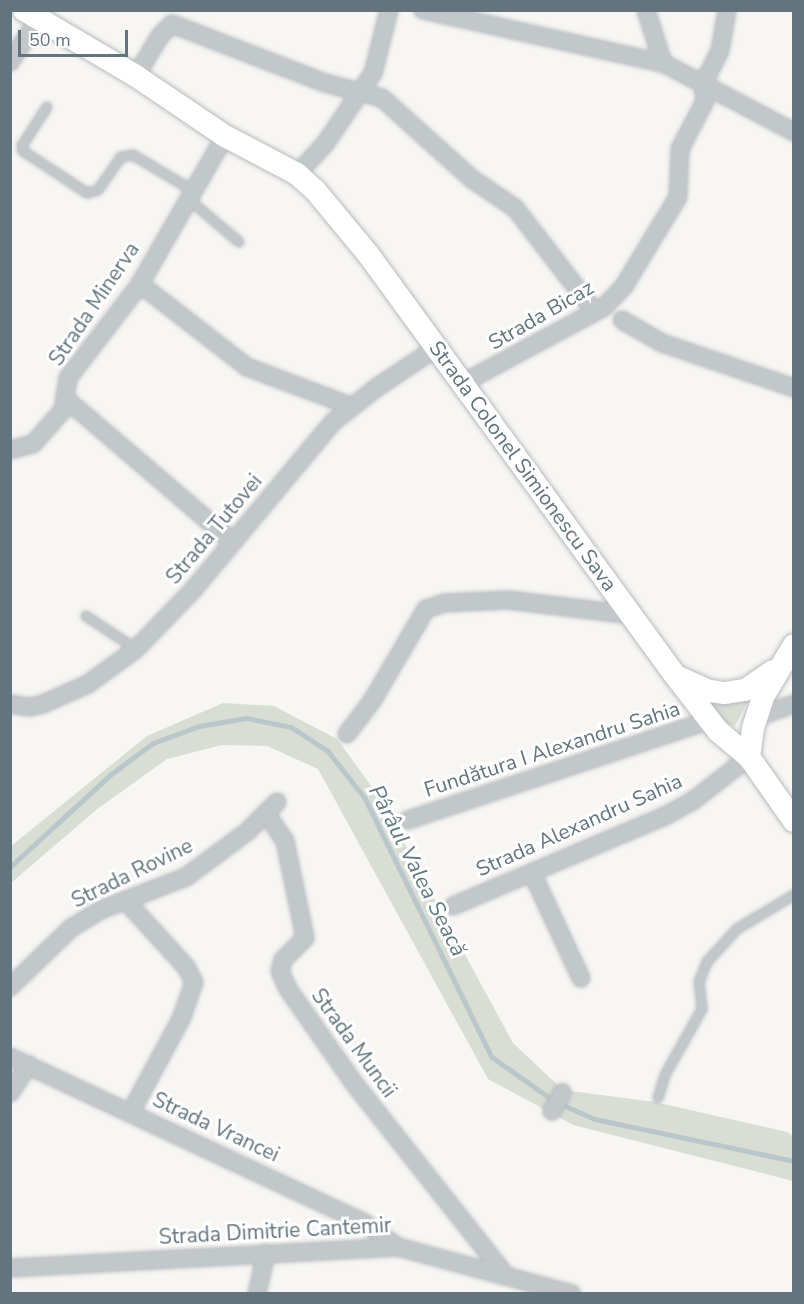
<!DOCTYPE html>
<meta charset="utf-8">
<style>
body{margin:0}
#map{position:relative;width:804px;height:1304px;overflow:hidden;background:#f7f6f3;font-family:"Nunito Sans",sans-serif}
div>[style]{position:absolute}
.green>*{inset:0;background:#d9ded4}
.stream>*{height:4.5px;margin:-2.25px;padding:0 2.25px;transform-origin:2.25px;border-radius:2.25px;background:#bac7ca}
.roads{filter:drop-shadow(0 0 2px #b6bcc0) drop-shadow(0 0 2px #b6bcc0)}
.lane>*{height:8px;margin:-4px;padding:0 4px;transform-origin:4px;border-radius:4px;background:#c2c7c9}
.street>*{height:16px;margin:-8px;padding:0 8px;transform-origin:8px;border-radius:8px;background:#c2c7c9}
.secondary>*{height:22px;margin:-11px;padding:0 11px;transform-origin:11px;border-radius:11px;background:#fff}
span{translate:-50% -50%;white-space:nowrap;text-align:center;line-height:1.15;-webkit-text-stroke:6px #fff;paint-order:stroke}
.street-label{font-size:21px;color:#62757e}
.water-label{font-size:22px;color:#617b81;font-style:italic}
.frame{position:absolute;inset:0;border:12px solid #62757e;pointer-events:none}
.scale{position:absolute;left:18px;top:30px;width:110px;height:27px;box-sizing:border-box;border:3px solid #62757e;border-top:0;padding-left:8px;font-size:18px;line-height:21px;white-space:nowrap;color:#62757e;-webkit-text-stroke:4px #fff;paint-order:stroke}
</style>
<div id="map">
<div class="green">
<i style="clip-path:polygon(751px 695px,735px 726px,723px 722px,705px 698px)"></i>
<i style="clip-path:polygon(223px 703px,274px 706px,337px 739px,380px 798px,513px 1043px,563px 1090px,655px 1102px,787px 1132px,793px 1136px,793px 1181px,573px 1125px,488px 1079px,318px 769px,267px 746px,222px 745px,167px 759px,96px 810px,11px 883px,11px 846px,147px 736px)"></i>
</div>
<div class="stream">
<i style="left:10px;top:867px;width:136px;rotate:-42.6deg"></i>
<i style="left:110px;top:775px;width:54px;rotate:-36.7deg"></i>
<i style="left:153px;top:743px;width:49px;rotate:-20.3deg"></i>
<i style="left:199px;top:726px;width:49px;rotate:-9.5deg"></i>
<i style="left:247px;top:718px;width:45px;rotate:11.6deg"></i>
<i style="left:291px;top:727px;width:44px;rotate:33deg"></i>
<i style="left:328px;top:751px;width:60px;rotate:51.8deg"></i>
<i style="left:365px;top:798px;width:288px;rotate:63.9deg"></i>
<i style="left:492px;top:1057px;width:75px;rotate:35.2deg"></i>
<i style="left:561px;top:1104px;width:37px;rotate:24deg"></i>
<i style="left:595px;top:1119px;width:203px;rotate:11.9deg"></i>
</div>
<div class="roads">
<div class="lane">
<i style="left:47px;top:107px;width:46px;rotate:122.7deg"></i>
<i style="left:22px;top:146px;width:5px;rotate:79deg"></i>
<i style="left:23px;top:151px;width:77px;rotate:33.3deg"></i>
<i style="left:87px;top:193px;width:11px;rotate:-15deg"></i>
<i style="left:98px;top:190px;width:40px;rotate:-55.1deg"></i>
<i style="left:121px;top:157px;width:12px;rotate:-9deg"></i>
<i style="left:133px;top:155px;width:69px;rotate:30.7deg"></i>
<i style="left:187px;top:198px;width:68px;rotate:40.2deg"></i>
<i style="left:86px;top:616px;width:60px;rotate:33.4deg"></i>
<i style="left:658px;top:1098px;width:24px;rotate:-73deg"></i>
<i style="left:665px;top:1075px;width:76px;rotate:-60.7deg"></i>
<i style="left:702px;top:1009px;width:27px;rotate:-96deg"></i>
<i style="left:699px;top:982px;width:22px;rotate:-68deg"></i>
<i style="left:707px;top:962px;width:45px;rotate:-47.7deg"></i>
<i style="left:737px;top:929px;width:66px;rotate:-30.8deg"></i>
</div>
<div class="street">
<i style="left:423px;top:10px;width:246px;rotate:12.5deg"></i>
<i style="left:663px;top:63px;width:148px;rotate:27.8deg"></i>
<i style="left:646px;top:10px;width:56px;rotate:72.2deg"></i>
<i style="left:10px;top:62px;width:50px;rotate:-56.3deg"></i>
<i style="left:136px;top:76px;width:47px;rotate:-59deg"></i>
<i style="left:160px;top:36px;width:17px;rotate:-45deg"></i>
<i style="left:172px;top:24px;width:164px;rotate:21.1deg"></i>
<i style="left:325px;top:83px;width:59px;rotate:14.7deg"></i>
<i style="left:382px;top:98px;width:121px;rotate:42deg"></i>
<i style="left:472px;top:179px;width:52px;rotate:34deg"></i>
<i style="left:515px;top:208px;width:131px;rotate:52.4deg"></i>
<i style="left:297px;top:174px;width:41px;rotate:-47deg"></i>
<i style="left:325px;top:144px;width:86px;rotate:-55.9deg"></i>
<i style="left:373px;top:73px;width:65px;rotate:-75.7deg"></i>
<i style="left:140px;top:284px;width:135px;rotate:37.8deg"></i>
<i style="left:247px;top:367px;width:111px;rotate:20.6deg"></i>
<i style="left:622px;top:320px;width:46px;rotate:29.9deg"></i>
<i style="left:662px;top:343px;width:139px;rotate:18.8deg"></i>
<i style="left:463px;top:383px;width:160px;rotate:-28.3deg"></i>
<i style="left:604px;top:307px;width:29px;rotate:-46deg"></i>
<i style="left:624px;top:286px;width:104px;rotate:-58.8deg"></i>
<i style="left:678px;top:197px;width:48px;rotate:-87.6deg"></i>
<i style="left:680px;top:149px;width:54px;rotate:-62.5deg"></i>
<i style="left:705px;top:101px;width:17px;rotate:-97deg"></i>
<i style="left:703px;top:84px;width:37px;rotate:-63deg"></i>
<i style="left:720px;top:51px;width:42px;rotate:-80.3deg"></i>
<i style="left:66px;top:399px;width:220px;rotate:40.6deg"></i>
<i style="left:10px;top:450px;width:24px;rotate:-15deg"></i>
<i style="left:33px;top:444px;width:45px;rotate:-48.6deg"></i>
<i style="left:63px;top:410px;width:32px;rotate:-81deg"></i>
<i style="left:68px;top:378px;width:118px;rotate:-52.5deg"></i>
<i style="left:140px;top:284px;width:171px;rotate:-60.1deg"></i>
<i style="left:10px;top:704px;width:20px;rotate:9deg"></i>
<i style="left:30px;top:707px;width:13px;rotate:-13deg"></i>
<i style="left:43px;top:704px;width:49px;rotate:-24deg"></i>
<i style="left:88px;top:684px;width:59px;rotate:-36.1deg"></i>
<i style="left:136px;top:649px;width:82px;rotate:-46deg"></i>
<i style="left:193px;top:590px;width:219px;rotate:-50.2deg"></i>
<i style="left:333px;top:422px;width:55px;rotate:-38.3deg"></i>
<i style="left:376px;top:388px;width:72px;rotate:-33.7deg"></i>
<i style="left:756px;top:717px;width:40px;rotate:-18.9deg"></i>
<i style="left:347px;top:734px;width:41px;rotate:-52.9deg"></i>
<i style="left:372px;top:701px;width:107px;rotate:-59.6deg"></i>
<i style="left:426px;top:609px;width:20px;rotate:-18deg"></i>
<i style="left:445px;top:603px;width:63px;rotate:-2.7deg"></i>
<i style="left:508px;top:600px;width:125px;rotate:6.9deg"></i>
<i style="left:266px;top:813px;width:34px;rotate:56deg"></i>
<i style="left:285px;top:841px;width:99px;rotate:78.3deg"></i>
<i style="left:305px;top:938px;width:31px;rotate:135deg"></i>
<i style="left:283px;top:960px;width:11px;rotate:105deg"></i>
<i style="left:280px;top:971px;width:20px;rotate:66deg"></i>
<i style="left:288px;top:989px;width:113px;rotate:55deg"></i>
<i style="left:353px;top:1082px;width:247px;rotate:51.7deg"></i>
<i style="left:408px;top:820px;width:318px;rotate:-18.3deg"></i>
<i style="left:532px;top:873px;width:116px;rotate:65deg"></i>
<i style="left:126px;top:901px;width:89px;rotate:47.7deg"></i>
<i style="left:186px;top:967px;width:17px;rotate:62deg"></i>
<i style="left:194px;top:982px;width:39px;rotate:109deg"></i>
<i style="left:181px;top:1019px;width:106px;rotate:118.3deg"></i>
<i style="left:453px;top:906px;width:233px;rotate:-23deg"></i>
<i style="left:667px;top:815px;width:31px;rotate:-29deg"></i>
<i style="left:694px;top:800px;width:70px;rotate:-38deg"></i>
<i style="left:10px;top:987px;width:85px;rotate:-44deg"></i>
<i style="left:71px;top:928px;width:37px;rotate:-31deg"></i>
<i style="left:103px;top:909px;width:89px;rotate:-21.1deg"></i>
<i style="left:186px;top:877px;width:77px;rotate:-36.6deg"></i>
<i style="left:248px;top:831px;width:41px;rotate:-45deg"></i>
<i style="left:10px;top:1057px;width:391px;rotate:25.1deg"></i>
<i style="left:364px;top:1223px;width:42px;rotate:35.2deg"></i>
<i style="left:10px;top:1093px;width:34px;rotate:-56deg"></i>
<i style="left:552px;top:1111px;width:21px;rotate:-61deg"></i>
<i style="left:10px;top:1268px;width:389px;rotate:-3.1deg"></i>
<i style="left:398px;top:1247px;width:180px;rotate:15.1deg"></i>
<i style="left:257px;top:1294px;width:42px;rotate:-77.6deg"></i>
</div>
<div class="secondary">
<i style="left:24px;top:10px;width:130px;rotate:30.5deg"></i>
<i style="left:136px;top:76px;width:107px;rotate:34deg"></i>
<i style="left:225px;top:136px;width:81px;rotate:27.8deg"></i>
<i style="left:297px;top:174px;width:24px;rotate:42deg"></i>
<i style="left:315px;top:190px;width:83px;rotate:50.4deg"></i>
<i style="left:368px;top:254px;width:520px;rotate:53.92deg"></i>
<i style="left:674px;top:674px;width:72px;rotate:52.3deg"></i>
<i style="left:718px;top:731px;width:40px;rotate:40deg"></i>
<i style="left:749px;top:757px;width:78px;rotate:54.9deg"></i>
<i style="left:678px;top:677px;width:35px;rotate:24deg"></i>
<i style="left:710px;top:691px;width:15px;rotate:8deg"></i>
<i style="left:725px;top:693px;width:20px;rotate:-9deg"></i>
<i style="left:745px;top:690px;width:34px;rotate:-34deg"></i>
<i style="left:749px;top:757px;width:29px;rotate:-82deg"></i>
<i style="left:753px;top:728px;width:35px;rotate:-72deg"></i>
<i style="left:764px;top:695px;width:58px;rotate:-59deg"></i>
</div>
</div>
<div class="street-label">
<span style="left:94px;top:304px;rotate:-56deg">Strada Minerva</span>
<span style="left:541px;top:315px;rotate:-30deg">Strada Bicaz</span>
<span style="left:523px;top:466px;rotate:54deg">Strada Colonel Simionescu Sava</span>
<span style="left:214px;top:529px;rotate:-50deg">Strada Tutovei</span>
<span style="left:552px;top:749px;rotate:-18deg">Fundătura I Alexandru Sahia</span>
<span style="left:579px;top:825px;rotate:-24deg">Strada Alexandru Sahia</span>
<span style="left:132px;top:873px;rotate:-26deg">Strada Rovine</span>
<span style="left:354px;top:1043px;rotate:54deg">Strada Muncii</span>
<span style="left:216px;top:1127px;rotate:25deg">Strada Vrancei</span>
<span style="left:275px;top:1231px;rotate:-3deg">Strada Dimitrie Cantemir</span>
</div>
<div class="water-label">
<span style="left:417px;top:871px;rotate:63deg">Pârâul Valea Seacă</span>
</div>
<div class="frame"></div>
<div class="scale">50 m</div>
</div>
